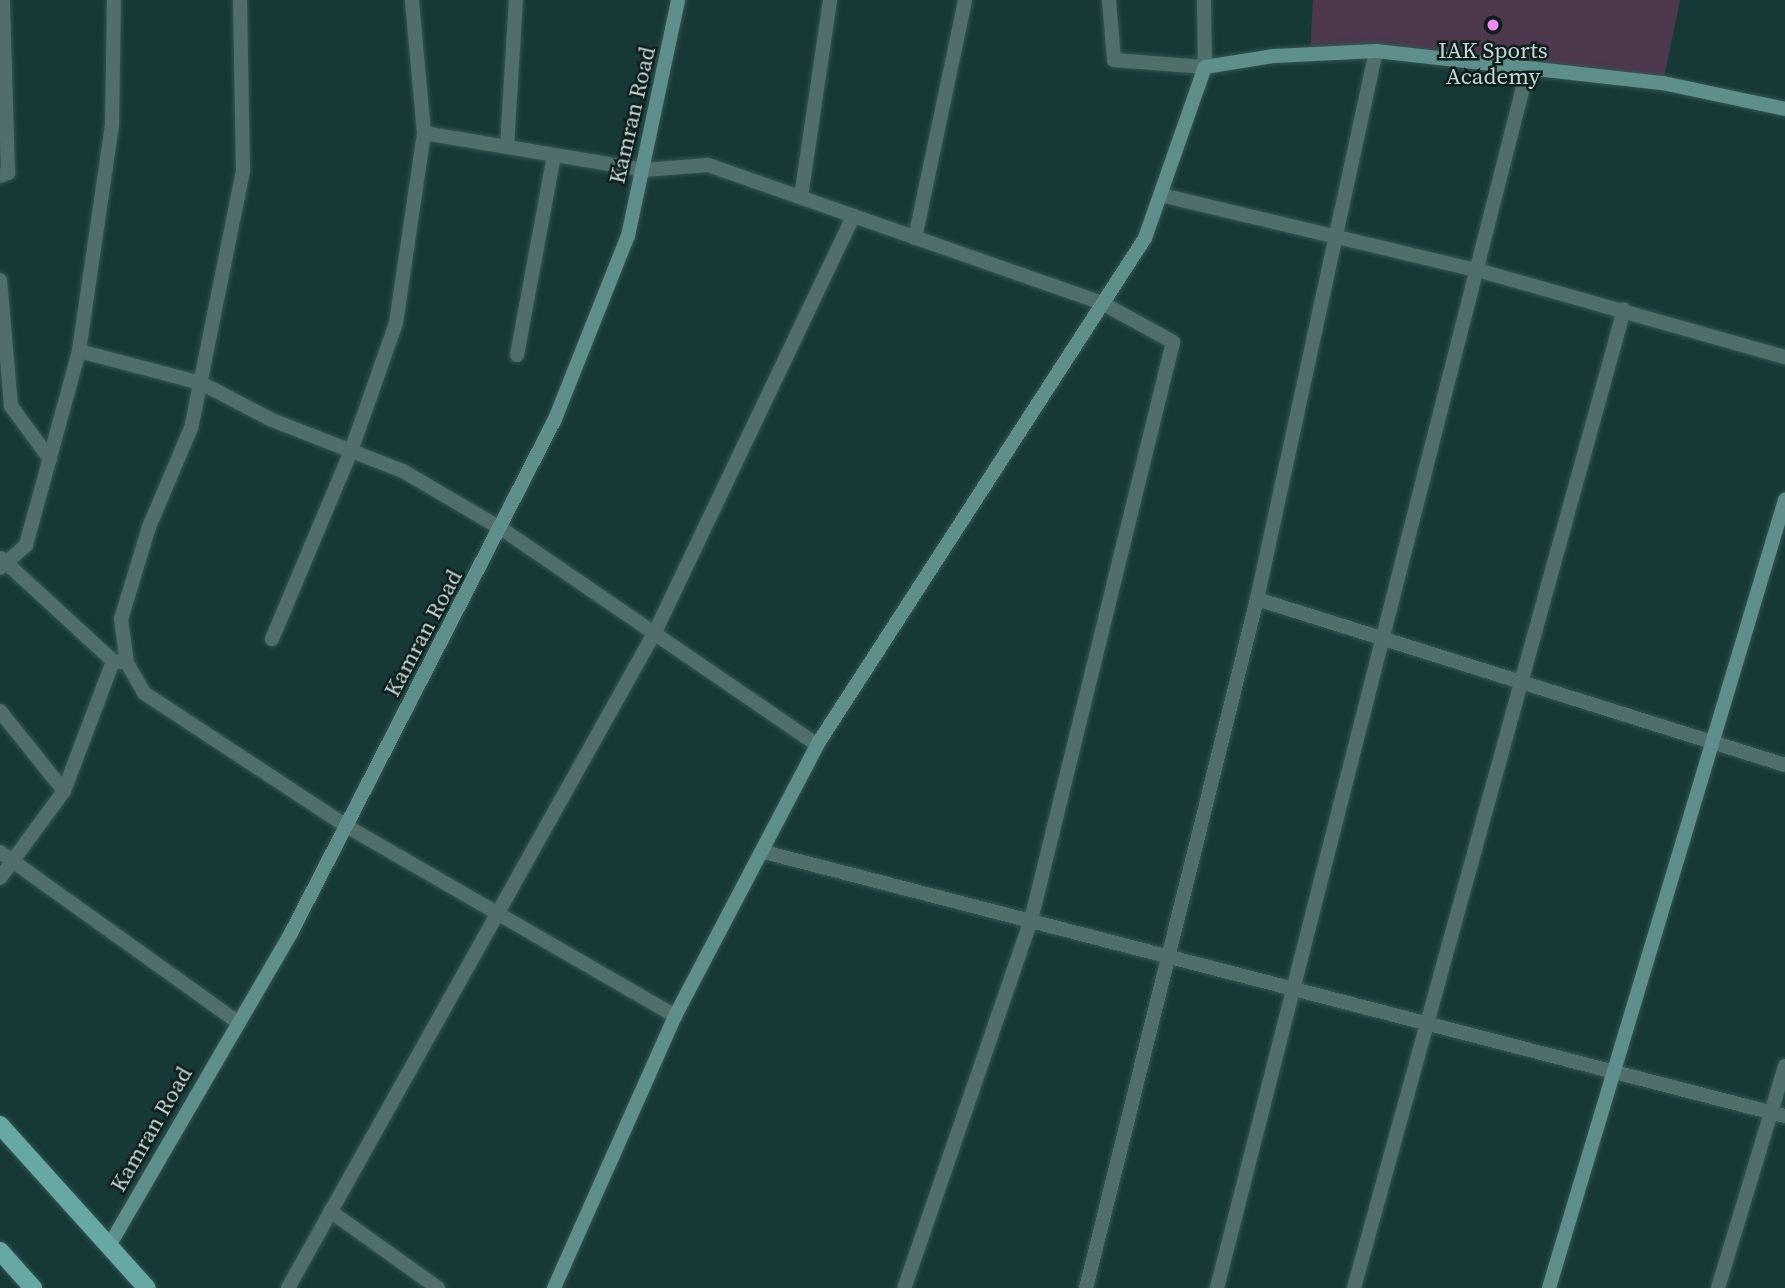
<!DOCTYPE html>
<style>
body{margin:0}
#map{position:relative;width:1785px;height:1288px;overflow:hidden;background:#163937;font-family:"Source Serif 4",serif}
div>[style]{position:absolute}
.green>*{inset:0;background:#4d384e}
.roads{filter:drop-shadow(0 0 2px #355553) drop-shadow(0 0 2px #355553)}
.street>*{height:14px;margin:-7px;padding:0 7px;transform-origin:7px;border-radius:7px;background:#506e6b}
.secondary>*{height:14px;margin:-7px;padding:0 7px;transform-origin:7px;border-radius:7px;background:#5e8f8b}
.primary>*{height:18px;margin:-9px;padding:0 9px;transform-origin:9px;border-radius:9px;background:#68a8a3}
.dots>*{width:19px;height:19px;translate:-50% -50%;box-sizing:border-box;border:4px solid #0f1d1c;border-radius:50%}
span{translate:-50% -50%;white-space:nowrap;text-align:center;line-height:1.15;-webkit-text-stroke:5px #0f1d1c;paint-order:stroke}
.poi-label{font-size:23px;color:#c3d6d4}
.street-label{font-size:23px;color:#c3d6d4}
</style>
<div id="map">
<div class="green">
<i style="clip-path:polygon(1313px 0,1680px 0,1663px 83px,1376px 51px,1310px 54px)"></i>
</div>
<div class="roads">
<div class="street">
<i style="left:240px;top:0;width:171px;rotate:89deg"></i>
<i style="left:243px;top:171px;width:262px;rotate:101.4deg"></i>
<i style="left:191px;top:428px;width:108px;rotate:113deg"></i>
<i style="left:149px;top:527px;width:96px;rotate:106.9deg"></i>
<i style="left:121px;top:619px;width:44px;rotate:82.2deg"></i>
<i style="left:127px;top:663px;width:34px;rotate:60deg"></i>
<i style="left:144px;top:693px;width:244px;rotate:33.3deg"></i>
<i style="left:348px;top:827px;width:378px;rotate:30deg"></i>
<i style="left:1109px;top:0;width:60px;rotate:85.2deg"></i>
<i style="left:1114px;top:60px;width:91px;rotate:4.4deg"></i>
<i style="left:1205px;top:67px;width:67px;rotate:-90.9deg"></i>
<i style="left:424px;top:133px;width:223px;rotate:9.5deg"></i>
<i style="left:644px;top:170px;width:64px;rotate:-4.5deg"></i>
<i style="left:708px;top:165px;width:420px;rotate:19.3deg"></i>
<i style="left:1104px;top:304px;width:79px;rotate:28.8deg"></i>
<i style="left:1173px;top:342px;width:595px;rotate:103.8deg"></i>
<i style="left:1031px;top:920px;width:389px;rotate:109deg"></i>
<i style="left:507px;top:146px;width:146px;rotate:-86.5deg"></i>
<i style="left:0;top:176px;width:9px;rotate:-21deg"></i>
<i style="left:8px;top:173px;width:173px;rotate:-91.7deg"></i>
<i style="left:1161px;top:195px;width:325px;rotate:13.4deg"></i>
<i style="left:1477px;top:270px;width:320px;rotate:15.8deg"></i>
<i style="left:801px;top:197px;width:199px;rotate:-81.6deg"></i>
<i style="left:915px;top:238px;width:243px;rotate:-78.1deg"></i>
<i style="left:0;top:280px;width:126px;rotate:85deg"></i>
<i style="left:11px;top:406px;width:66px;rotate:53.7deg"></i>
<i style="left:79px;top:351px;width:126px;rotate:14.7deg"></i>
<i style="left:201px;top:383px;width:80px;rotate:27.5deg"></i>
<i style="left:272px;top:420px;width:141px;rotate:21.3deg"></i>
<i style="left:403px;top:471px;width:115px;rotate:30.4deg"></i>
<i style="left:502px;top:529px;width:382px;rotate:34.4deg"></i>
<i style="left:517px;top:355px;width:203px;rotate:-79.5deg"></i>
<i style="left:1px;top:558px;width:152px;rotate:42.6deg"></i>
<i style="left:113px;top:661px;width:9px;rotate:6deg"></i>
<i style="left:0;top:568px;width:35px;rotate:-41deg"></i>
<i style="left:26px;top:545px;width:201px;rotate:-74.7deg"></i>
<i style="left:79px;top:351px;width:227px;rotate:-81.7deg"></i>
<i style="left:112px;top:126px;width:126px;rotate:-89.1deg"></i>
<i style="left:1257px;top:599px;width:553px;rotate:17.45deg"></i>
<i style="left:272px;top:639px;width:204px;rotate:-67.2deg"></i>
<i style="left:351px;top:451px;width:136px;rotate:-70.6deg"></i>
<i style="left:396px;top:323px;width:192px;rotate:-81.6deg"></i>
<i style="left:424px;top:133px;width:134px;rotate:-95.2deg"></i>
<i style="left:0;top:711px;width:102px;rotate:51.3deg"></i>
<i style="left:0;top:852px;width:294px;rotate:35.6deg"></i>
<i style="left:764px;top:852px;width:1055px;rotate:14.5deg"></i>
<i style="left:0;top:878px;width:108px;rotate:-53.7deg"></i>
<i style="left:64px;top:791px;width:139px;rotate:-69.3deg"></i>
<i style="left:330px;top:1211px;width:133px;rotate:35.5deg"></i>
<i style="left:288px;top:1288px;width:752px;rotate:-60.78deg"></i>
<i style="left:655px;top:632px;width:461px;rotate:-64.5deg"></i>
<i style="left:1086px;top:1288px;width:710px;rotate:-76.06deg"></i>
<i style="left:1257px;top:599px;width:561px;rotate:-77.75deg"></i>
<i style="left:1217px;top:1288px;width:1259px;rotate:-75.7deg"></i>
<i style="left:1354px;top:1288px;width:1015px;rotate:-74.57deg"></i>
<i style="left:1718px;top:1288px;width:232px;rotate:-73.2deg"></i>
</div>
<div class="secondary">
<i style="left:109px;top:1246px;width:362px;rotate:-59.8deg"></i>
<i style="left:291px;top:933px;width:578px;rotate:-62.81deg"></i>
<i style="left:555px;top:419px;width:197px;rotate:-68.3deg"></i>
<i style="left:628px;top:236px;width:241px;rotate:-78deg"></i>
<i style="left:554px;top:1288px;width:298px;rotate:-66deg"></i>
<i style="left:675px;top:1016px;width:306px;rotate:-62.3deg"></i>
<i style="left:817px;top:745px;width:604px;rotate:-57.1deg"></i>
<i style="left:1145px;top:238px;width:181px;rotate:-70.7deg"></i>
<i style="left:1205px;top:67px;width:70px;rotate:-9.1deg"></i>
<i style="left:1274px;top:56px;width:102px;rotate:-2.8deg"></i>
<i style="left:1376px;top:51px;width:289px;rotate:6.4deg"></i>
<i style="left:1663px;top:83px;width:125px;rotate:12deg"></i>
<i style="left:1549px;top:1288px;width:823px;rotate:-73.33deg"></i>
</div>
<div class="primary">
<i style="left:0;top:1125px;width:219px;rotate:48deg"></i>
<i style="left:0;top:1251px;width:50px;rotate:48.3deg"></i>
</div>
</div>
<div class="dots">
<i style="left:1493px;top:25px;background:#f08bf6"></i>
</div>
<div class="poi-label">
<span style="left:1493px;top:63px">IAK Sports<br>Academy</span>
</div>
<div class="street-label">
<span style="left:632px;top:115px;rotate:-77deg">Kamran Road</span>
<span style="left:423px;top:633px;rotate:-62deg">Kamran Road</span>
<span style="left:151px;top:1129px;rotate:-60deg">Kamran Road</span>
</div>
</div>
